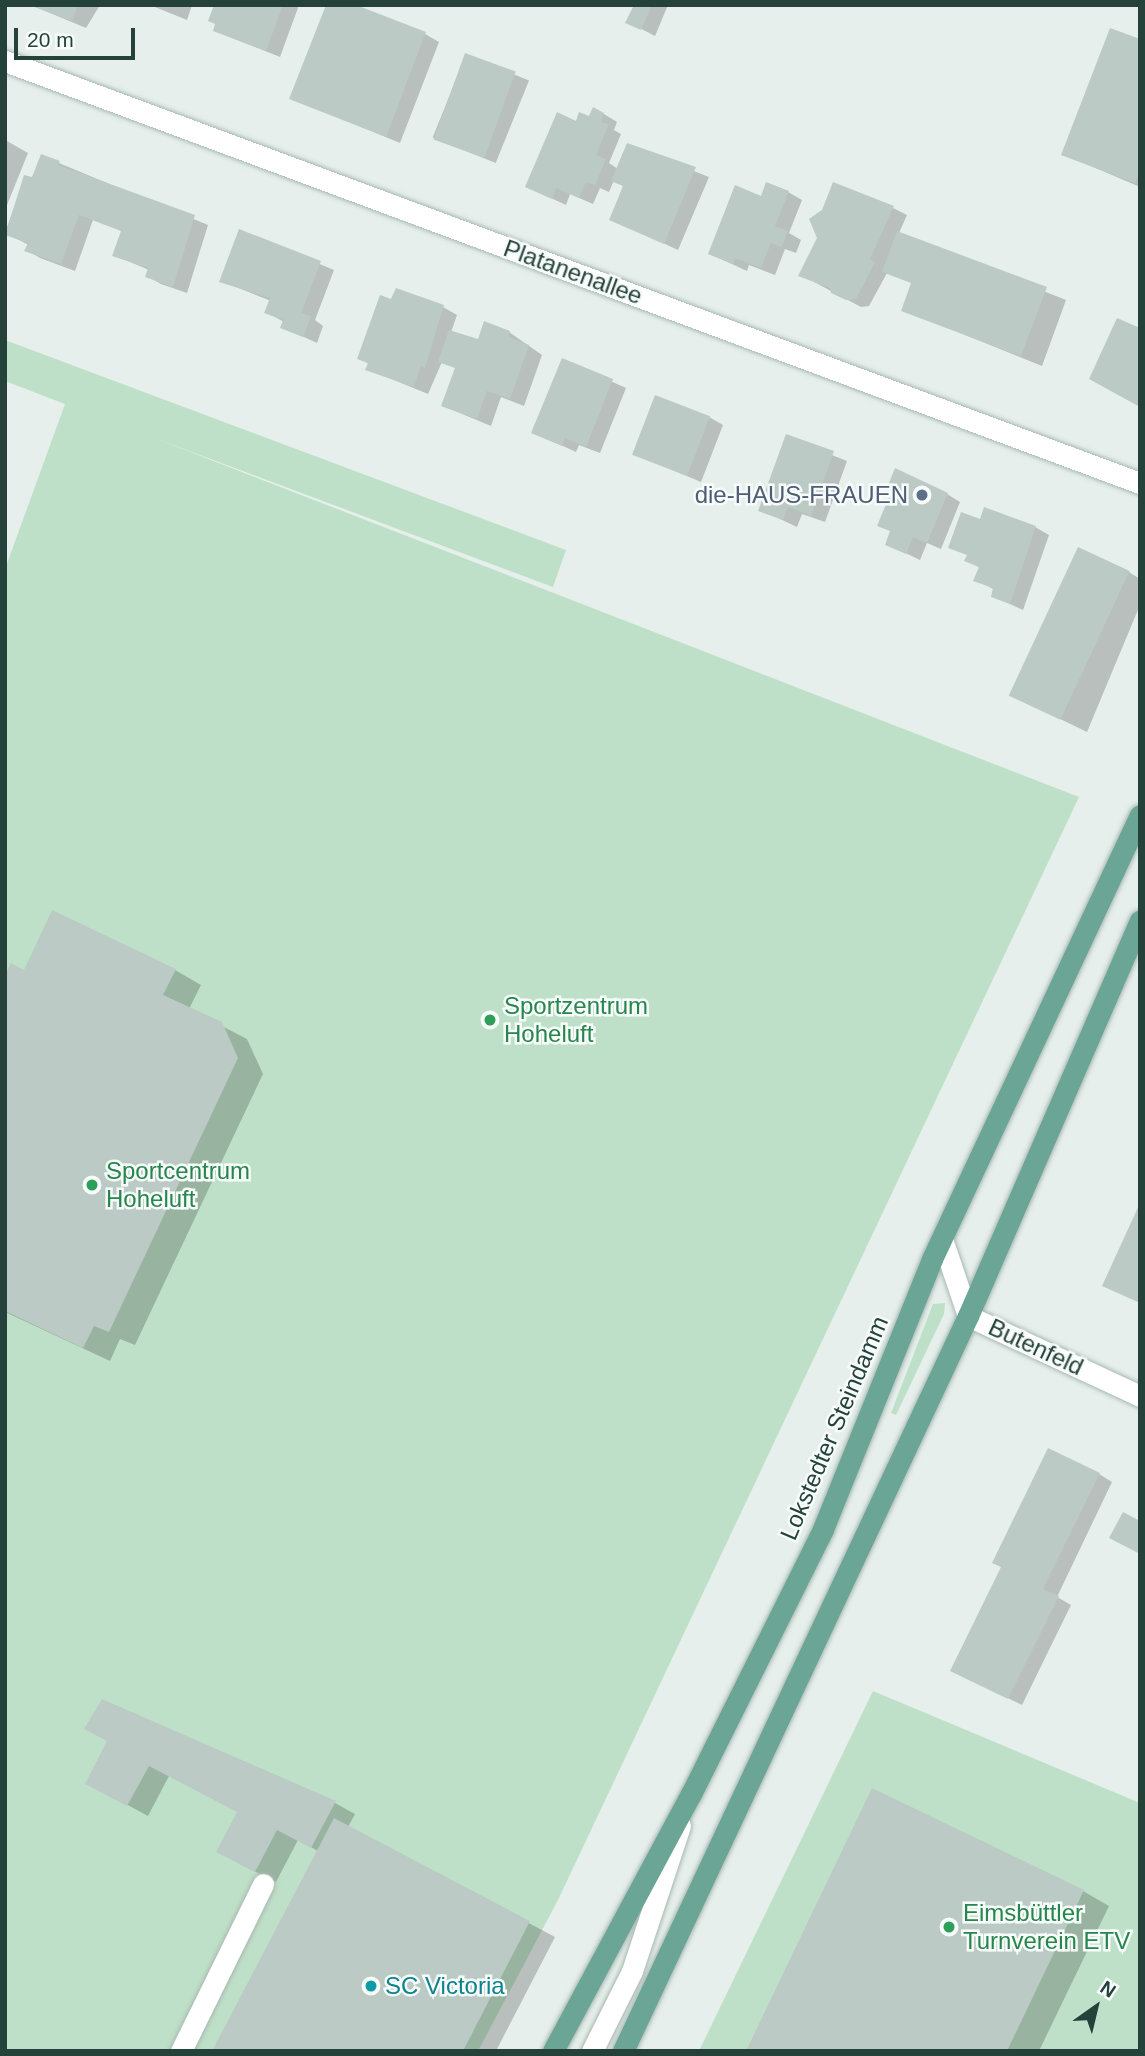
<!DOCTYPE html>
<meta charset="utf-8">
<style>
body{margin:0}
#map{position:relative;width:1145px;height:2056px;overflow:hidden;background:#e6efeb;font-family:Helvetica,sans-serif}
div>[style]{position:absolute}
.green>*{inset:0;background:#bfe0c8}
.shadow>*{inset:0;background:#0003;transform-origin:0 0}
.building>*{inset:0;background:#bbcac4;transform-origin:0 0}
.roads{filter:drop-shadow(0 0 2px #a8b8b2) drop-shadow(0 0 2px #a8b8b2)}
.lane>*{height:21px;margin:-10.5px;padding:0 10.5px;transform-origin:10.5px;border-radius:10.5px;background:#fff}
.street>*{height:21px;margin:-10.5px;padding:0 10.5px;transform-origin:10.5px;border-radius:10.5px;background:#fff}
.primary>*{height:21px;margin:-10.5px;padding:0 10.5px;transform-origin:10.5px;border-radius:10.5px;background:#6aa596}
.dots>*{width:19px;height:19px;translate:-50% -50%;box-sizing:border-box;border:4px solid #f7fbf9;border-radius:50%}
span{translate:-50% -50%;white-space:nowrap;text-align:center;line-height:1.15;-webkit-text-stroke:5px #f7fbf9;paint-order:stroke}
.street-label{font-size:24px;color:#24423a}
.service-label{font-size:24px;color:#4e5e75}
.right{translate:-100% -50%;text-align:right}
.leisure-label{font-size:24px;color:#27864d}
.left{translate:0 -50%;text-align:left}
.culture-label{font-size:24px;color:#0d838f}
.frame{position:absolute;inset:0;border:7px solid #24423a;pointer-events:none}
.north{position:absolute;left:1061px;top:1972px;width:70px;height:70px;-webkit-text-stroke:5px #f7fbf9;paint-order:stroke;rotate:34deg;font-size:19px;font-weight:700;line-height:28px;text-align:center;color:#24423a}
.north::after{content:'';display:block;margin:auto;width:24px;height:32px;background:#24423a;clip-path:polygon(50% 0,100% 100%,50% 72%,0 100%)}
.scale{position:absolute;left:14px;top:28px;width:121px;height:32px;box-sizing:border-box;border:4px solid #24423a;border-top:0;padding-left:9px;font-size:21px;line-height:24px;white-space:nowrap;color:#24423a;-webkit-text-stroke:5px #f7fbf9;paint-order:stroke}
</style>
<div id="map">
<div class="green">
<i style="clip-path:polygon(5px 340px,566px 550px,553px 587px,157px 439px,1079px 797px,558px 1900px,478px 2051px,5px 2051px,5px 569px,65px 404px,5px 381px)"></i>
<i style="clip-path:polygon(945px 1303px,944px 1314px,896px 1415px,891px 1413px,933px 1304px)"></i>
<i style="clip-path:polygon(873px 1691px,1140px 1803px,1140px 2051px,699px 2051px)"></i>
</div>
<div class="shadow">
<i style="clip-path:polygon(31px 5px,100px 5px,86px 28px)"></i>
<i style="clip-path:polygon(150px 5px,192px 5px,187px 20px)"></i>
<i style="clip-path:polygon(216px 5px,299px 5px,280px 57px,215px 31px)"></i>
<i style="clip-path:polygon(634px 5px,668px 5px,655px 36px,628px 22px)"></i>
<i style="clip-path:polygon(425px 34px,439px 42px,400px 143px,292px 98px)"></i>
<i style="clip-path:polygon(1140px 41px,1140px 187px,1063px 154px)"></i>
<i style="left:466px;top:55px;width:68px;height:89px;rotate:22deg"></i>
<i style="clip-path:polygon(604px 114px,617px 122px,614px 130px,621px 134px,609px 163px,618px 169px,628px 145px,709px 177px,678px 250px,611px 219px,625px 187px,614px 180px,609px 192px,600px 188px,593px 204px,570px 194px,566px 205px,527px 187px,577px 123px)"></i>
<i style="clip-path:polygon(5px 140px,28px 153px,5px 210px)"></i>
<i style="clip-path:polygon(42px 156px,208px 225px,187px 293px,161px 284px,147px 276px,149px 270px,114px 255px,123px 231px,93px 220px,75px 271px,40px 258px,27px 250px,29px 245px,5px 233px,25px 177px,33px 179px)"></i>
<i style="clip-path:polygon(788px 192px,802px 200px,789px 233px,801px 240px,796px 253px,785px 249px,775px 275px,749px 265px,747px 271px,710px 254px,762px 198px)"></i>
<i style="clip-path:polygon(893px 208px,907px 215px,899px 233px,1066px 300px,1042px 366px,903px 310px,913px 283px,887px 273px,869px 306px,861px 307px,801px 275px)"></i>
<i style="clip-path:polygon(240px 231px,334px 270px,315px 320px,323px 326px,317px 343px,282px 327px,284px 322px,266px 312px,271px 301px,221px 281px)"></i>
<i style="clip-path:polygon(392px 302px,443px 307px,457px 315px,451px 332px,479px 341px,509px 332px,542px 355px,524px 406px,501px 397px,491px 426px,443px 406px,456px 368px,442px 362px,428px 394px,367px 369px,369px 364px,359px 358px)"></i>
<i style="clip-path:polygon(563px 360px,626px 388px,600px 453px,579px 445px,576px 452px,533px 432px)"></i>
<i style="clip-path:polygon(709px 417px,723px 425px,701px 482px,635px 454px)"></i>
<i style="clip-path:polygon(787px 437px,847px 461px,825px 522px,802px 514px,797px 527px,761px 510px)"></i>
<i style="clip-path:polygon(947px 494px,960px 502px,941px 549px,927px 543px,920px 560px,887px 544px,892px 532px,879px 525px)"></i>
<i style="clip-path:polygon(1035px 527px,1049px 535px,1023px 610px,993px 596px,995px 590px,976px 580px,980px 568px,967px 560px,969px 555px,950px 548px)"></i>
<i style="clip-path:polygon(1129px 572px,1140px 579px,1140px 605px,1087px 732px,1013px 696px)"></i>
<i style="clip-path:polygon(175px 970px,201px 985px,189px 1009px,247px 1039px,263px 1074px,135px 1345px,120px 1339px,110px 1361px,5px 1312px,5px 979px)"></i>
<i style="clip-path:polygon(1099px 1474px,1112px 1482px,1057px 1597px,1071px 1605px,1022px 1705px,966px 1678px)"></i>
<i style="clip-path:polygon(109px 1741px,335px 1803px,355px 1814px,348px 1827px,555px 1937px,496px 2051px,214px 2051px,318px 1851px,298px 1840px,276px 1882px,238px 1863px,239px 1812px,169px 1776px,148px 1816px,135px 1809px,105px 1792px)"></i>
<i style="clip-path:polygon(1083px 1891px,1109px 1906px,1039px 2051px,748px 2051px)"></i>
</div>
<div class="building">
<i style="clip-path:polygon(29px 5px,78px 5px,72px 21px)"></i>
<i style="clip-path:polygon(214px 5px,283px 5px,266px 51px,213px 31px,215px 24px,208px 21px)"></i>
<i style="clip-path:polygon(326px 5px,356px 5px,426px 32px,386px 137px,289px 99px)"></i>
<i style="clip-path:polygon(634px 5px,652px 5px,641px 30px,625px 23px)"></i>
<i style="clip-path:polygon(1110px 28px,1140px 39px,1140px 171px,1135px 183px,1061px 155px)"></i>
<i style="left:465px;top:53px;width:54px;height:92px;rotate:20deg"></i>
<i style="clip-path:polygon(593px 107px,604px 113px,601px 122px,609px 124px,596px 155px,606px 159px,595px 185px,586px 182px,579px 198px,556px 188px,552px 199px,525px 187px,557px 112px,576px 121px,579px 112px,589px 116px)"></i>
<i style="clip-path:polygon(627px 143px,696px 167px,664px 244px,609px 220px,623px 186px,611px 181px)"></i>
<i style="clip-path:polygon(41px 154px,60px 161px,58px 165px,195px 215px,173px 287px,145px 277px,148px 268px,112px 256px,121px 231px,79px 215px,61px 264px,24px 251px,28px 243px,5px 235px,24px 175px,32px 177px)"></i>
<i style="clip-path:polygon(766px 182px,789px 191px,775px 226px,788px 231px,782px 247px,771px 243px,761px 268px,735px 258px,733px 264px,708px 254px,735px 185px,761px 196px)"></i>
<i style="clip-path:polygon(833px 182px,894px 206px,870px 259px,875px 262px,856px 299px,846px 300px,831px 293px,830px 288px,798px 276px,817px 238px,809px 219px,822px 210px)"></i>
<i style="clip-path:polygon(239px 229px,321px 261px,301px 313px,311px 316px,303px 337px,280px 328px,283px 320px,264px 313px,270px 298px,219px 282px)"></i>
<i style="clip-path:polygon(897px 231px,1047px 287px,1021px 356px,901px 311px,911px 283px,882px 272px)"></i>
<i style="clip-path:polygon(396px 288px,444px 305px,425px 368px,421px 366px,414px 387px,365px 370px,368px 363px,357px 359px,380px 295px,391px 299px)"></i>
<i style="clip-path:polygon(1117px 318px,1140px 328px,1140px 407px,1089px 379px)"></i>
<i style="clip-path:polygon(484px 321px,510px 331px,508px 337px,529px 345px,510px 399px,487px 391px,477px 419px,441px 406px,455px 368px,438px 362px,449px 330px,478px 339px)"></i>
<i style="clip-path:polygon(562px 358px,613px 379px,586px 447px,565px 438px,562px 446px,531px 433px)"></i>
<i style="left:655px;top:395px;width:59px;height:64px;rotate:21deg"></i>
<i style="clip-path:polygon(786px 434px,834px 451px,811px 516px,788px 507px,783px 520px,758px 511px)"></i>
<i style="clip-path:polygon(895px 468px,948px 493px,927px 543px,913px 537px,906px 554px,885px 545px,890px 531px,877px 526px,894px 485px,889px 483px)"></i>
<i style="clip-path:polygon(984px 507px,1036px 526px,1010px 604px,991px 597px,993px 588px,973px 581px,979px 567px,964px 561px,967px 555px,948px 548px,961px 512px,980px 519px)"></i>
<i style="left:1078px;top:547px;width:57px;height:164px;rotate:25deg"></i>
<i style="clip-path:polygon(52px 910px,176px 969px,163px 995px,222px 1022px,238px 1058px,109px 1332px,94px 1326px,83px 1348px,5px 1311px,5px 975px,11px 963px,24px 970px)"></i>
<i style="clip-path:polygon(1140px 1203px,1140px 1303px,1102px 1286px)"></i>
<i style="clip-path:polygon(1048px 1448px,1100px 1473px,1043px 1589px,1059px 1596px,1008px 1699px,950px 1671px,1001px 1567px,992px 1563px)"></i>
<i style="clip-path:polygon(1123px 1512px,1140px 1521px,1140px 1554px,1109px 1538px)"></i>
<i style="clip-path:polygon(102px 1699px,336px 1801px,311px 1848px,277px 1830px,255px 1872px,216px 1852px,237px 1812px,149px 1766px,127px 1806px,85px 1784px,107px 1741px,84px 1729px)"></i>
<i style="clip-path:polygon(872px 1788px,1084px 1890px,1007px 2051px,746px 2051px)"></i>
<i style="clip-path:polygon(334px 1818px,530px 1921px,463px 2051px,212px 2051px)"></i>
</div>
<div class="roads">
<div class="lane">
<i style="left:181px;top:2051px;width:186px;rotate:-63.8deg"></i>
<i style="left:592px;top:2051px;width:89px;rotate:-63.4deg"></i>
<i style="left:632px;top:1971px;width:153px;rotate:-71.7deg"></i>
</div>
<div class="street">
<i style="left:5px;top:61px;width:1211px;rotate:20.4deg"></i>
<i style="left:942px;top:1239px;width:81px;rotate:71.3deg"></i>
<i style="left:968px;top:1316px;width:190px;rotate:24.9deg"></i>
</div>
<div class="primary">
<i style="left:553px;top:2051px;width:292px;rotate:-61.8deg"></i>
<i style="left:691px;top:1794px;width:296px;rotate:-63.5deg"></i>
<i style="left:823px;top:1529px;width:291px;rotate:-68deg"></i>
<i style="left:932px;top:1259px;width:490px;rotate:-64.9deg"></i>
<i style="left:623px;top:2051px;width:812px;rotate:-64.86deg"></i>
<i style="left:968px;top:1316px;width:431px;rotate:-66.5deg"></i>
</div>
</div>
<div class="dots">
<i style="left:922px;top:495px;background:#5c6f8a"></i>
<i style="left:490px;top:1020px;background:#2e9e5b"></i>
<i style="left:92px;top:1185px;background:#2e9e5b"></i>
<i style="left:949px;top:1927px;background:#2e9e5b"></i>
<i style="left:371px;top:1986px;background:#0f9aa8"></i>
</div>
<div class="street-label">
<span style="left:573px;top:272px;rotate:20deg">Platanenallee</span>
<span style="left:1036px;top:1347px;rotate:25deg">Butenfeld</span>
<span style="left:834px;top:1428px;rotate:-67deg">Lokstedter Steindamm</span>
</div>
<div class="service-label">
<span class="right" style="left:908px;top:495px">die-HAUS-FRAUEN</span>
</div>
<div class="leisure-label">
<span class="left" style="left:504px;top:1020px">Sportzentrum<br>Hoheluft</span>
<span class="left" style="left:106px;top:1185px">Sportcentrum<br>Hoheluft</span>
<span class="left" style="left:963px;top:1927px">Eimsbüttler<br>Turnverein ETV</span>
</div>
<div class="culture-label">
<span class="left" style="left:385px;top:1986px">SC Victoria</span>
</div>
<div class="frame"></div>
<div class="north">N</div>
<div class="scale">20 m</div>
</div>
